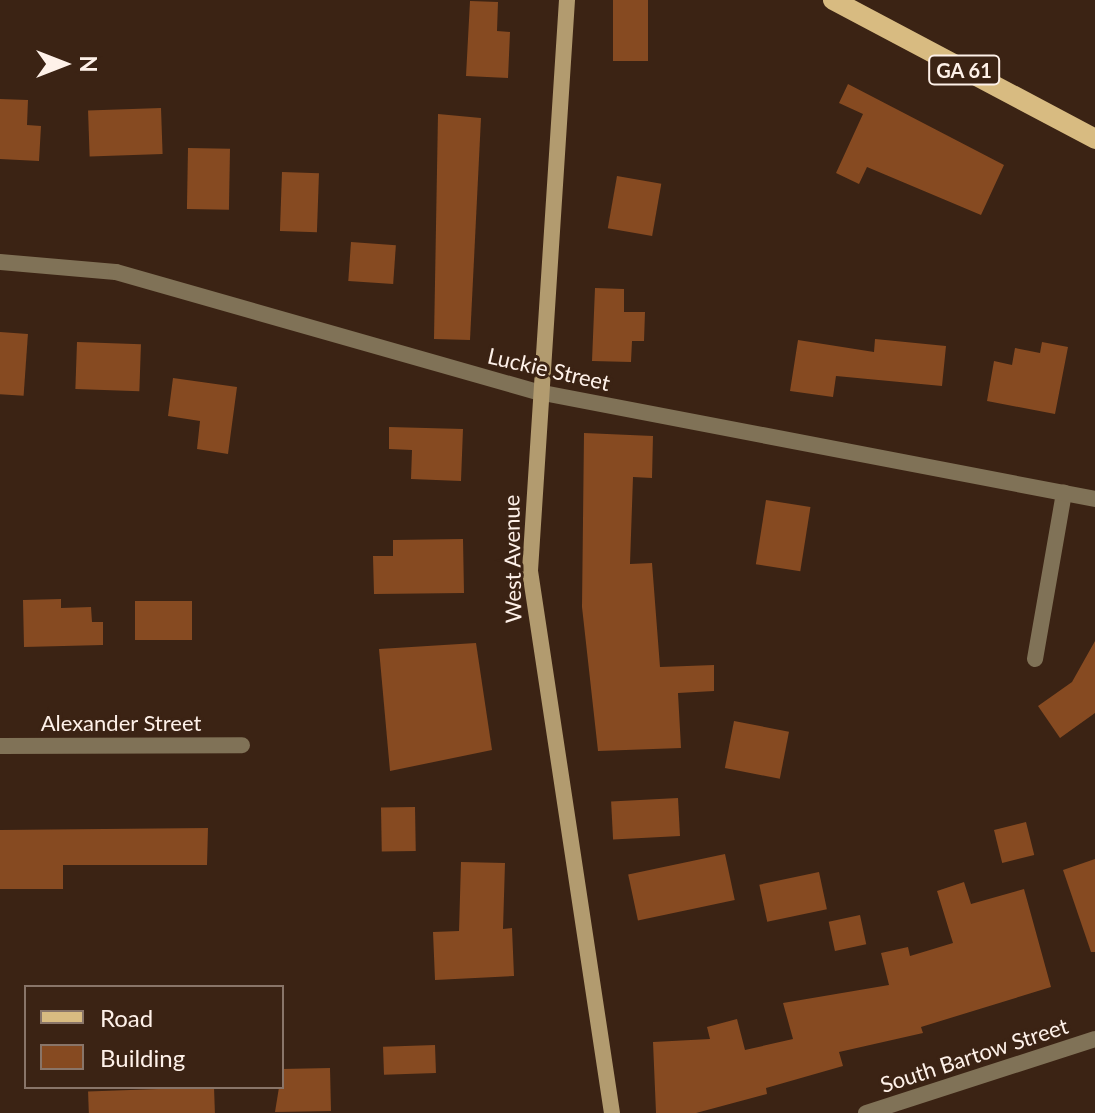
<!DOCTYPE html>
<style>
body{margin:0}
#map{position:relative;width:1095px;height:1113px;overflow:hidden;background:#3b2314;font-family:Lato,sans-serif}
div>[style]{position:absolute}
.building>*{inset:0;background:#864a21;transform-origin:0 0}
.lane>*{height:16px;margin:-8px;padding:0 8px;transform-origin:8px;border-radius:8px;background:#807257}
.street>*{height:16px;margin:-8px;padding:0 8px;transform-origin:8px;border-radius:8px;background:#807257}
.secondary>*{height:16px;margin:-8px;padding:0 8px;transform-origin:8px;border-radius:8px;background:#b29b6f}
.primary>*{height:20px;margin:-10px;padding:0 10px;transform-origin:10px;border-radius:10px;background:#d8bb81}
span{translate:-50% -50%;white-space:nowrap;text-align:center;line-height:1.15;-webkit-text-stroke:6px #3b2314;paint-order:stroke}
.shield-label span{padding:2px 6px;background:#3b2314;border:2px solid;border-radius:6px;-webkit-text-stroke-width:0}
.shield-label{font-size:20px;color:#fef1e9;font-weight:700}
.street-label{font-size:22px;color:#fef1e9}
.legend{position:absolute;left:24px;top:985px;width:260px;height:104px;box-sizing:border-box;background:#3b2314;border:2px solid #897569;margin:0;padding:10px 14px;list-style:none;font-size:24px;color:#fef1e9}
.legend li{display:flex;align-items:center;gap:16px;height:40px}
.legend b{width:40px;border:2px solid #897569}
.north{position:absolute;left:24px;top:24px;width:80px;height:80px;-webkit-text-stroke:6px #3b2314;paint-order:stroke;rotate:90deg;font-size:22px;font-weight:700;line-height:32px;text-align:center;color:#fef1e9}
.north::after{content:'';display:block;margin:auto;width:28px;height:36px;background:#fef1e9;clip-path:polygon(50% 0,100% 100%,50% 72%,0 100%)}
</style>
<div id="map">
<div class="building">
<i style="left:613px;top:0;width:35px;height:61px"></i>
<i style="clip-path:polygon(470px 1px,498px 2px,497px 31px,510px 32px,508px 78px,466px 76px)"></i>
<i style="clip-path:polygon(848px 84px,1004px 165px,981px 215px,867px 167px,859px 184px,836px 173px,863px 114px,839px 103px)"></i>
<i style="clip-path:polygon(0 99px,28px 100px,27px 125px,41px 126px,39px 161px,0 159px)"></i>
<i style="left:161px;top:108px;width:46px;height:73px;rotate:88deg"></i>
<i style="clip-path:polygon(438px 114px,481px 118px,470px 340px,434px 339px)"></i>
<i style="left:188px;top:148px;width:42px;height:61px;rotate:1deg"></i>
<i style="left:282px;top:172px;width:37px;height:59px;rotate:2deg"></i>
<i style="left:617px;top:176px;width:45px;height:53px;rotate:10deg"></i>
<i style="left:351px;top:242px;width:45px;height:39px;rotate:4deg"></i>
<i style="clip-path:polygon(595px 288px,624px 289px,624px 312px,645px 312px,644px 341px,632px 341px,631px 362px,592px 361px)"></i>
<i style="left:0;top:332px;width:28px;height:62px;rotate:4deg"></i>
<i style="clip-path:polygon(875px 339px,946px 346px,942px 386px,836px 376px,833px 397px,790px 391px,798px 340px,874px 352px)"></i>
<i style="left:77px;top:342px;width:64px;height:47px;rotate:2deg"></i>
<i style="clip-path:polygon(1042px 342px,1068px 347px,1055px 414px,987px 401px,994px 361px,1012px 365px,1015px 348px,1040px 353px)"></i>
<i style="clip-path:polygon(173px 378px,237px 387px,228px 454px,197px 449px,200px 421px,168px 416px)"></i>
<i style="clip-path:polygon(389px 427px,463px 429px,461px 481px,411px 479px,412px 450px,389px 449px)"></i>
<i style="clip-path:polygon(584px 433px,653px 436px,652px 478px,633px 477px,630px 564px,652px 563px,660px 667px,714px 665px,714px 691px,678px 693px,681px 748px,598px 751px,582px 607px)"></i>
<i style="left:766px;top:500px;width:45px;height:65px;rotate:9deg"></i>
<i style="clip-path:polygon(463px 539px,464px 593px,374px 594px,373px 556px,393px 556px,393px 540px)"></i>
<i style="clip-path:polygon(61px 599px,61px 608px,91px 607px,92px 622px,103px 622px,103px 645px,24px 647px,23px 600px)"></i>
<i style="left:192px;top:601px;width:39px;height:57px;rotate:90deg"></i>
<i style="clip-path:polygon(1095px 641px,1095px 713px,1060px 738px,1038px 706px,1072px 682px)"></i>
<i style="clip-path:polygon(476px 643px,492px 750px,390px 771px,379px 649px)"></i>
<i style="left:734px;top:721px;width:56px;height:48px;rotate:11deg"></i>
<i style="left:678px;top:798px;width:38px;height:67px;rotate:87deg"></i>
<i style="left:415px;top:807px;width:44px;height:34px;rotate:89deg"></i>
<i style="left:1026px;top:822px;width:34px;height:33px;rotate:76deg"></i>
<i style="clip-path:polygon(208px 828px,207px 865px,63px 865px,63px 889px,0 889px,0 830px)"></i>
<i style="left:725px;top:854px;width:47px;height:99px;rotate:78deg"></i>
<i style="clip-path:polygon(1095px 859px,1095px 952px,1091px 952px,1063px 870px)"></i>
<i style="clip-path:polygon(461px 862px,505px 863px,503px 929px,512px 928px,514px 976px,435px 980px,433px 932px,459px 931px)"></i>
<i style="left:819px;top:872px;width:38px;height:61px;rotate:78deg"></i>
<i style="clip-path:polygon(964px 882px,971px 904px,1024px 889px,1051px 987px,921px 1027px,923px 1033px,839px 1052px,843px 1066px,766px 1088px,767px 1094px,696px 1113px,656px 1113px,653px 1042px,710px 1039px,707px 1027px,737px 1019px,745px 1050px,793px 1039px,783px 1003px,889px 985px,881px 953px,908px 947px,910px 956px,953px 943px,937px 891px)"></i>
<i style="left:860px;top:915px;width:30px;height:32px;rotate:78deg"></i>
<i style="left:435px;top:1045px;width:28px;height:52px;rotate:88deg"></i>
<i style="clip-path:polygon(330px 1068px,331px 1111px,275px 1112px,282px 1069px)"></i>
<i style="left:214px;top:1087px;width:26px;height:126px;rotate:88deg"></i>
</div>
<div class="lane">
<i style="left:1035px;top:659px;width:169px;rotate:-80.1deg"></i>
</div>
<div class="street">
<i style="left:0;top:262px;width:116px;rotate:4.9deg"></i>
<i style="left:116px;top:272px;width:439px;rotate:15.9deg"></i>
<i style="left:538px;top:392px;width:567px;rotate:10.87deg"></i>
<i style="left:0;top:746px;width:242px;rotate:-0.2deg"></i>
<i style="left:866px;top:1113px;width:241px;rotate:-17.9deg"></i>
</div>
<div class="secondary">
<i style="left:567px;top:0;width:572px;rotate:93.71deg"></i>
<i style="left:530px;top:571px;width:548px;rotate:81.4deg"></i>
</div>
<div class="primary">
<i style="left:833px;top:0;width:297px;rotate:27.9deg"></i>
</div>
<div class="shield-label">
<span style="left:964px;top:70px">GA 61</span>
</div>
<div class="street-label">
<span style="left:549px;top:369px;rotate:13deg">Luckie Street</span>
<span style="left:512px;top:559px;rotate:-91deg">West Avenue</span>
<span style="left:121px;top:723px">Alexander Street</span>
<span style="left:974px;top:1055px;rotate:-18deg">South Bartow Street</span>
</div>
<ul class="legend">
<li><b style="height:10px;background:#d8bb81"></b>Road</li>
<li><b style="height:22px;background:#864a21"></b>Building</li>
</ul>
<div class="north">N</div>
</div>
